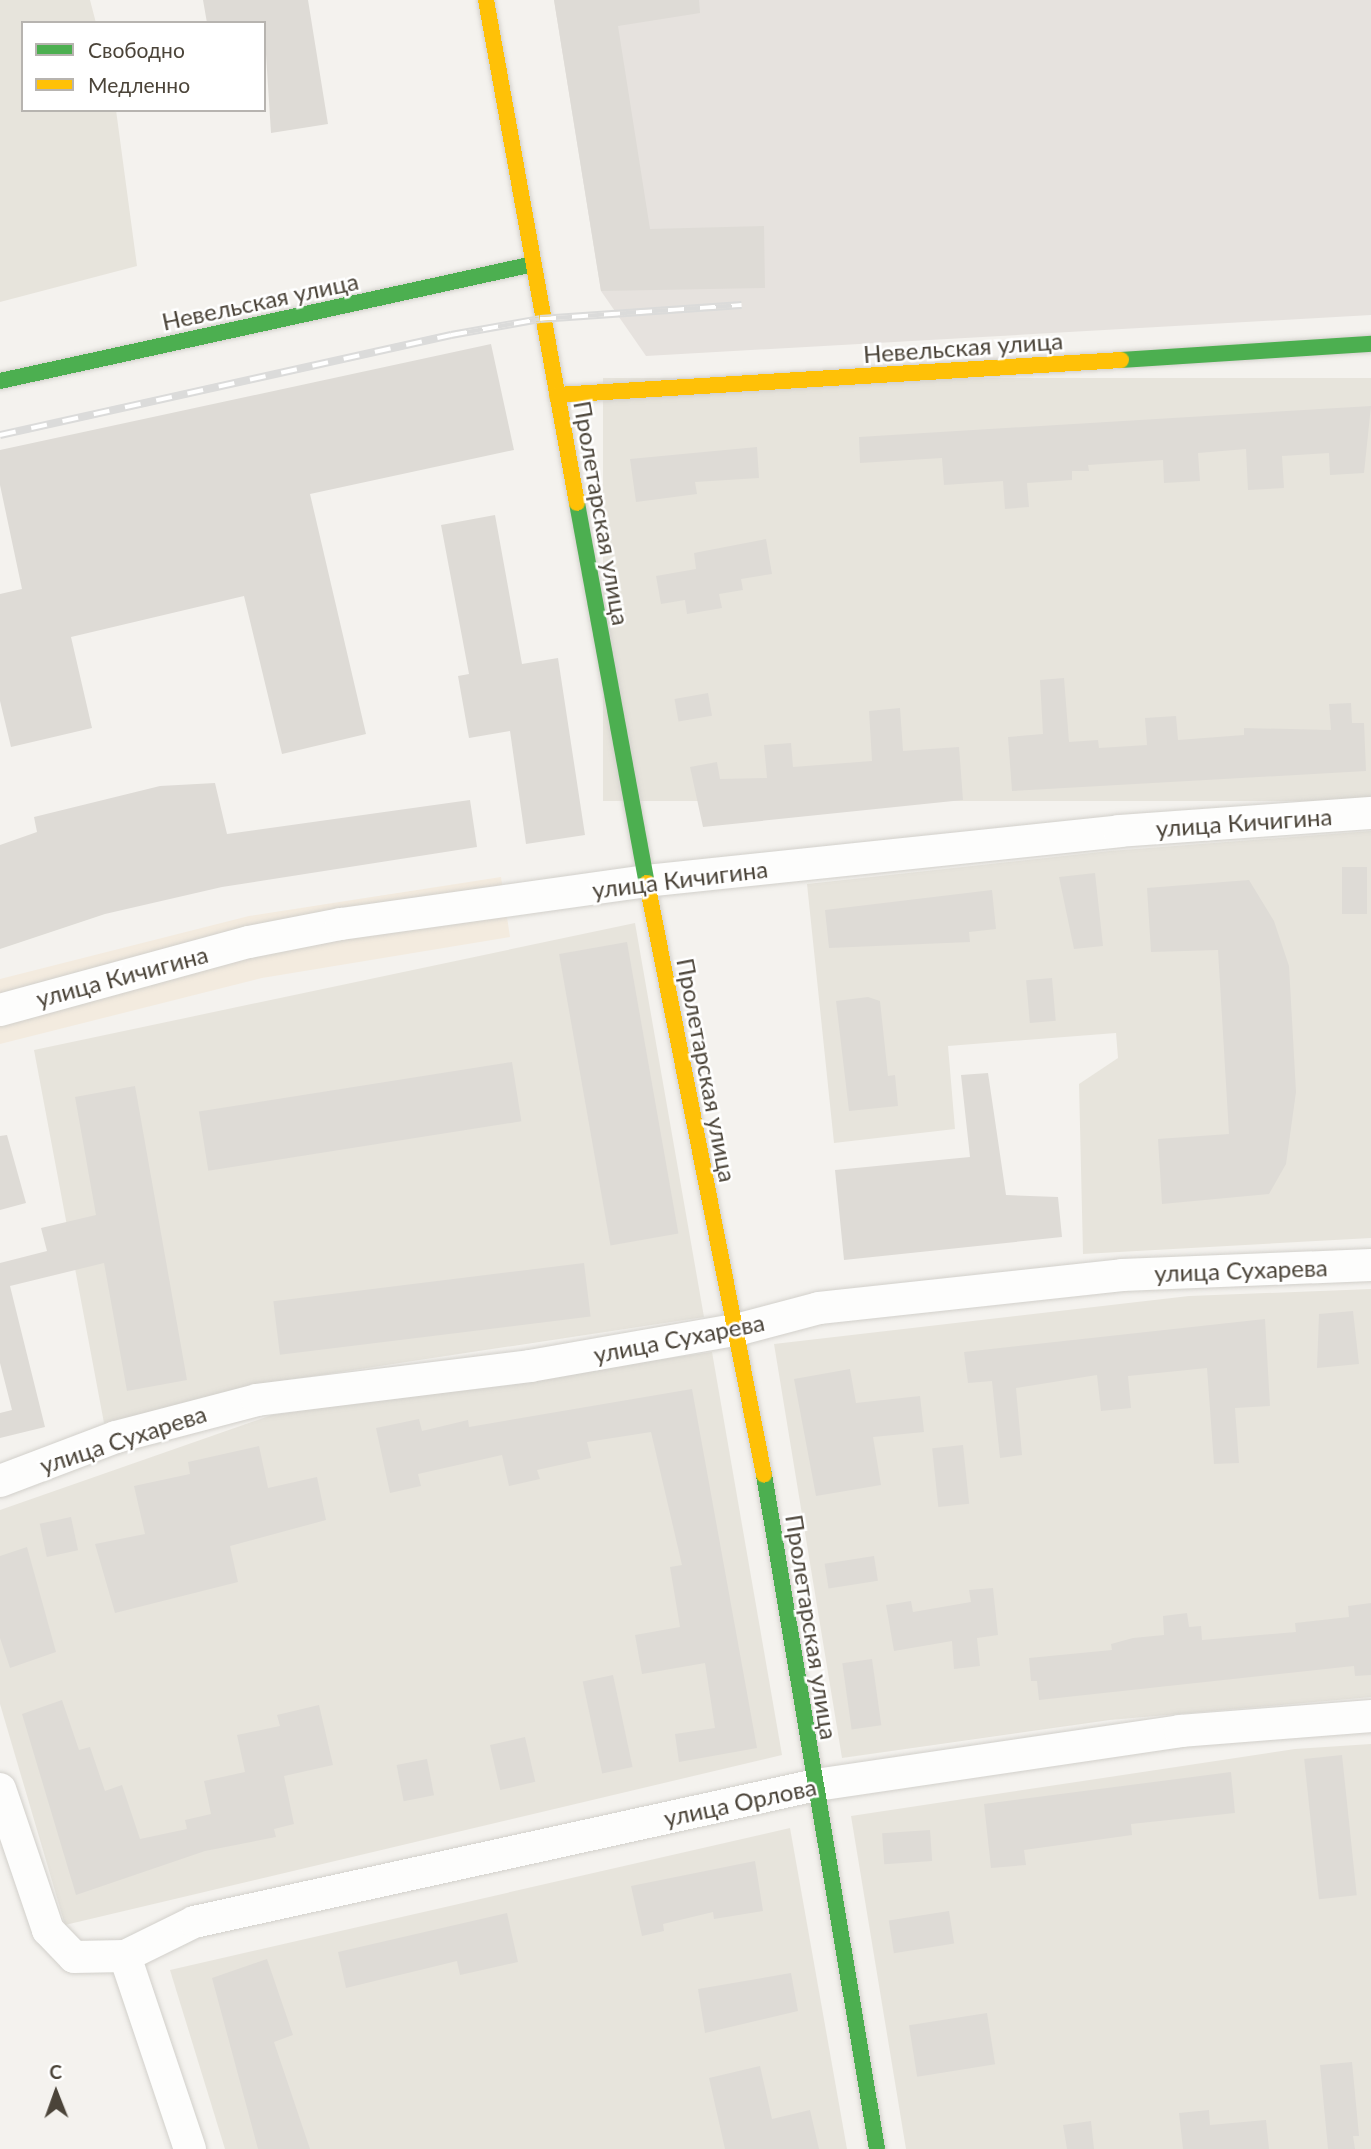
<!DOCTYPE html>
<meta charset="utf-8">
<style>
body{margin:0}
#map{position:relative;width:1371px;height:2149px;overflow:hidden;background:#f4f2ee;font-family:Lato,sans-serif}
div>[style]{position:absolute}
.residential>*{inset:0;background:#e7e4dc;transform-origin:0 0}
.commercial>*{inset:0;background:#f3ebdf}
.industrial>*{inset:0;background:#e6e2de}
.building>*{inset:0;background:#dedbd6;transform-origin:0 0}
.roads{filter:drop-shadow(0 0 2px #d2d0cb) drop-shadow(0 0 2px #d2d0cb)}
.street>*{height:32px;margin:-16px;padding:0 16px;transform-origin:16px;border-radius:16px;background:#fdfdfc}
.fast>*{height:16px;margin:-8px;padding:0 8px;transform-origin:8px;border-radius:8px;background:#4caf50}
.slow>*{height:16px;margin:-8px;padding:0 8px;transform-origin:8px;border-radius:8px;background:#ffc107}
.rail>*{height:8px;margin-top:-4px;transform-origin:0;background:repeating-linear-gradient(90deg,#fff 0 16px,#dbdbda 0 32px);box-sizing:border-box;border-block:2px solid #dbdbda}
span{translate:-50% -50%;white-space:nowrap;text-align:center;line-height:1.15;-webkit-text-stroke:5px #fff;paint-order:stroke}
.street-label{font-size:24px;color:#4b4439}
.legend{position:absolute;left:21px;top:21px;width:245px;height:91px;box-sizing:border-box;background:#fff;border:2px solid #b7b4b0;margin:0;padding:9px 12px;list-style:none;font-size:21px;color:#4b4439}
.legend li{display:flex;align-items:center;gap:14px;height:35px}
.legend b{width:35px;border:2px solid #b7b4b0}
.north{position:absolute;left:21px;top:2058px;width:70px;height:70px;-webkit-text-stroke:5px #fff;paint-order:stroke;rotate:359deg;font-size:19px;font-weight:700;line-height:28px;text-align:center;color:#4b4439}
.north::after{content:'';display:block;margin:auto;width:24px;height:32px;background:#4b4439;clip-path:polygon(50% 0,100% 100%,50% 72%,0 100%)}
</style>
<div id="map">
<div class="residential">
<i style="clip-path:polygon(0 0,90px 0,96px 23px,23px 23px,23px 110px,116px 110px,137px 266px,0 302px)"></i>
<i style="left:1371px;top:378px;width:423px;height:768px;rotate:90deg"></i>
<i style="clip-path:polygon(1371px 831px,1371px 1238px,1083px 1254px,1079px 1084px,1118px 1058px,1116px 1033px,948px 1046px,955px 1129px,834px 1143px,807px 884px,1110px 851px)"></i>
<i style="clip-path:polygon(635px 923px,704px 1317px,281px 1381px,104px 1423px,34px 1050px)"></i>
<i style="clip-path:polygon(1371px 1289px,1371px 1697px,1110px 1720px,842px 1758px,774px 1344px,1189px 1296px)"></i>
<i style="clip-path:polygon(712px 1352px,782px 1755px,65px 1925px,0 1704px,0 1510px,272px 1415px)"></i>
<i style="clip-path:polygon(1371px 1744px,1371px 2149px,906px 2149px,851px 1816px,1295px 1749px)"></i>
<i style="clip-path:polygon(790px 1828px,847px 2149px,225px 2149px,170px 1970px)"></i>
</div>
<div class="commercial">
<i style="clip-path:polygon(501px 877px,510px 937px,262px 978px,0 1044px,0 979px,249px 916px)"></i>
</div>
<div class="industrial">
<i style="clip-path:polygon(554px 0,1371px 0,1371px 315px,646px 356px,601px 291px)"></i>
</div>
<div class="building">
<i style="clip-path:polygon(203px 0,308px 0,328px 124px,271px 133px,264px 23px,207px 23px)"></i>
<i style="clip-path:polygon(554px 0,699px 0,700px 13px,618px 26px,650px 229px,764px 226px,765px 288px,601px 291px)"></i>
<i style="clip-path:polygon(491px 344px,514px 450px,310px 494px,366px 734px,282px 754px,244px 596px,71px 637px,92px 728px,11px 747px,0 701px,0 594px,22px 589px,0 485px,0 450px)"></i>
<i style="clip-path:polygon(1371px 406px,1364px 473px,1330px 475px,1329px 453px,1282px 456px,1284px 488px,1248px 490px,1246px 449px,1198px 453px,1200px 481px,1164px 483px,1163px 460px,1088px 465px,1089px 471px,1072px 471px,1072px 480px,1027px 483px,1029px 507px,1005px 509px,1003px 481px,944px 485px,942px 458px,860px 463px,859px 437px)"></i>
<i style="clip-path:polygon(757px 447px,759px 478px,695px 482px,697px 494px,636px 502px,630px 459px)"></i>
<i style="clip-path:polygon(495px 515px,522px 664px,558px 658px,585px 835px,526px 844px,510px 731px,469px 738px,458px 676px,469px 674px,441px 525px)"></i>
<i style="clip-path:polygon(766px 539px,772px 574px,741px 579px,743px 590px,719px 594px,722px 608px,687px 614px,685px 600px,661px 604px,656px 576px,696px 569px,694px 553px)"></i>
<i style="clip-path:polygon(1064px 678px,1069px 742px,1098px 740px,1099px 748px,1147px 745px,1145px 718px,1176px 716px,1178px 740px,1244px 735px,1244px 728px,1331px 730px,1329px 704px,1351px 703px,1352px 723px,1364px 723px,1366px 771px,1012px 791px,1008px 737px,1043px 734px,1040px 680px)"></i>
<i style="left:708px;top:693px;width:23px;height:34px;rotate:80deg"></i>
<i style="clip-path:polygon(900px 708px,903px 751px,959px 747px,963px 800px,703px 827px,690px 767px,717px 762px,720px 779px,767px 778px,764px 745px,791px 743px,793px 767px,872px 761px,869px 711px)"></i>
<i style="clip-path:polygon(215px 783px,227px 834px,470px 800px,477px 847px,222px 887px,105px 914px,0 949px,0 845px,37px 832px,34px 817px,160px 786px)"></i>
<i style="left:1342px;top:867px;width:25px;height:47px"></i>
<i style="clip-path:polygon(1095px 873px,1103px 946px,1074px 949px,1059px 877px)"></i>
<i style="clip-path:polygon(1249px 880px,1274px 921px,1289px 966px,1296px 1092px,1286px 1164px,1269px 1194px,1162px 1204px,1158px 1139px,1229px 1134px,1218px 950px,1151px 952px,1147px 888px)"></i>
<i style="clip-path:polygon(992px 890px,996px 929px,969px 932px,970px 942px,829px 948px,825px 910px)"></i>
<i style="left:627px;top:942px;width:296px;height:69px;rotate:80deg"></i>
<i style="left:1052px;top:978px;width:43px;height:26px;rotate:85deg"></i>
<i style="clip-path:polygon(868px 997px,880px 1001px,888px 1076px,895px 1075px,898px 1106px,849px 1111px,836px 1001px)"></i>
<i style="left:512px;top:1062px;width:60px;height:317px;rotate:81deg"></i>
<i style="clip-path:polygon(988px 1073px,1006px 1195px,1058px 1197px,1062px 1237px,844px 1260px,835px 1170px,970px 1157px,961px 1075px)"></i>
<i style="clip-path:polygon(135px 1086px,187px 1380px,127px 1391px,104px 1263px,10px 1286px,45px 1427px,0 1438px,0 1413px,12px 1410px,0 1363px,0 1263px,47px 1251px,41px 1228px,96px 1215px,75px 1097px)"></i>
<i style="clip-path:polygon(7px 1135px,26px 1203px,0 1210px,0 1136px)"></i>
<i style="left:584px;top:1263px;width:54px;height:313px;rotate:83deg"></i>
<i style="clip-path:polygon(1353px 1311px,1359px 1364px,1317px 1368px,1319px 1314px)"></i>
<i style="clip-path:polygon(1265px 1319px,1270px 1406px,1235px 1408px,1239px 1463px,1214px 1464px,1207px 1368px,1128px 1376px,1131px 1408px,1101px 1411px,1097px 1375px,1016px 1388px,1022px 1455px,1000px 1458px,992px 1381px,968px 1383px,964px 1352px)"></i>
<i style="clip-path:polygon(850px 1369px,856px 1403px,920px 1396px,924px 1432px,873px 1437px,881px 1485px,816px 1496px,794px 1379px)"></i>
<i style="clip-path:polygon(692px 1389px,757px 1748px,679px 1762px,675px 1734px,715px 1728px,705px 1663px,642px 1674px,635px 1635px,680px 1627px,670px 1567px,682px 1565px,651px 1432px,587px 1442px,591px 1458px,537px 1470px,540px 1479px,509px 1486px,502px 1455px,418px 1474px,421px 1486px,390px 1493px,376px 1428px,419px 1419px,422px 1431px,468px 1420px,469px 1427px)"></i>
<i style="left:963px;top:1445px;width:59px;height:31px;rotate:84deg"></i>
<i style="clip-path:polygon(259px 1446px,268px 1488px,317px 1477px,326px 1520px,230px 1546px,238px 1582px,115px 1613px,95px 1544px,145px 1534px,134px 1486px,190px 1474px,188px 1462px)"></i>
<i style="left:71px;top:1517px;width:34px;height:32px;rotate:78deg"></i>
<i style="clip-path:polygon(27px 1547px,56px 1652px,10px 1668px,0 1638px,0 1556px)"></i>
<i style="left:874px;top:1556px;width:25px;height:50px;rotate:81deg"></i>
<i style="clip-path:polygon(993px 1588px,998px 1635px,977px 1638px,980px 1666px,954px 1669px,952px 1641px,894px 1651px,886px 1605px,911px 1601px,913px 1612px,971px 1602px,969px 1590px)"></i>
<i style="clip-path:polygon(1371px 1603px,1371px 1675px,1355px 1676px,1354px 1666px,1344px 1667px,1039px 1700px,1037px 1681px,1031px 1681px,1029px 1658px,1112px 1650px,1111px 1644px,1133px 1638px,1164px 1635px,1163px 1616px,1187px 1613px,1189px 1627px,1201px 1626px,1202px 1640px,1296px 1632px,1295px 1623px,1349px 1617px,1348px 1606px)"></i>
<i style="left:872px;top:1659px;width:67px;height:30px;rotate:82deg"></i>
<i style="left:613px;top:1675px;width:94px;height:31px;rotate:78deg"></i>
<i style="clip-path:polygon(62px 1700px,79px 1750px,90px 1747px,105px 1791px,122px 1785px,140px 1839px,187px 1829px,185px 1820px,211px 1814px,204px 1781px,245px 1772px,237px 1735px,280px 1726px,277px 1715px,319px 1705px,333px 1765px,284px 1776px,294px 1824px,274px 1829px,276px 1837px,205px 1851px,76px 1895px,22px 1714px)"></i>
<i style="left:525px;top:1737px;width:46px;height:36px;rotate:77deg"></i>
<i style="left:1342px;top:1755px;width:141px;height:38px;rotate:84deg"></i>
<i style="left:427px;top:1759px;width:37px;height:31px;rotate:79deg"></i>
<i style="clip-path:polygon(1231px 1772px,1235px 1813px,1131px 1824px,1132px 1835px,1024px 1850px,1026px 1865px,991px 1868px,984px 1804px)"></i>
<i style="left:930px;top:1830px;width:31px;height:48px;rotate:86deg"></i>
<i style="clip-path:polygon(755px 1861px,763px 1911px,714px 1919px,713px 1912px,663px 1924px,664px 1931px,642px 1936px,631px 1886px)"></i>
<i style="left:949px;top:1911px;width:33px;height:61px;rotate:81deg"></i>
<i style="clip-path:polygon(507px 1913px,518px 1962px,460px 1975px,457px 1961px,346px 1988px,338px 1952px)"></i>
<i style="clip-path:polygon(267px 1959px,293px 2035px,274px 2042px,310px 2149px,258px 2149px,212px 1978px)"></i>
<i style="clip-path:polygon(791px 1973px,798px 2011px,705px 2033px,698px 1989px)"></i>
<i style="left:987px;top:2013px;width:52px;height:79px;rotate:81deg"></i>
<i style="clip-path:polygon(1352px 2062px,1359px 2136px,1353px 2136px,1355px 2149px,1328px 2149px,1320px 2065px)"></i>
<i style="clip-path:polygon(760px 2066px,772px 2119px,810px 2110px,819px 2149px,725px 2149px,709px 2078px)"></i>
<i style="clip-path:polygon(1209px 2110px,1210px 2125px,1266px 2120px,1269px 2149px,1183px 2149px,1179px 2113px)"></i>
<i style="clip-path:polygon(1091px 2121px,1094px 2149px,1067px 2149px,1063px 2125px)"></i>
</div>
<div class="roads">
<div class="street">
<i style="left:0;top:1010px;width:258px;rotate:-15.3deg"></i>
<i style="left:249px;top:942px;width:94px;rotate:-11.1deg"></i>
<i style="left:341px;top:924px;width:308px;rotate:-8deg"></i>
<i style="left:646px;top:881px;width:476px;rotate:-6deg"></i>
<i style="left:1119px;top:831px;width:253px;rotate:-4.1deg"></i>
<i style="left:0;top:1481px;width:124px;rotate:-20.8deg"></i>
<i style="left:116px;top:1437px;width:146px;rotate:-14.7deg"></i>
<i style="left:257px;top:1400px;width:275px;rotate:-7.1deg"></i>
<i style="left:530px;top:1366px;width:213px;rotate:-10deg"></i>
<i style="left:740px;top:1329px;width:82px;rotate:-14.9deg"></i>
<i style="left:819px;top:1308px;width:305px;rotate:-6.2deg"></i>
<i style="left:1122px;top:1275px;width:249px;rotate:-2.3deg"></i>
<i style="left:0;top:1789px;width:149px;rotate:71.2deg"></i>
<i style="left:48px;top:1930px;width:37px;rotate:46deg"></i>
<i style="left:74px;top:1957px;width:51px;rotate:-1.1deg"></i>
<i style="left:125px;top:1956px;width:204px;rotate:71.4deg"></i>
<i style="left:125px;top:1956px;width:77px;rotate:-26.2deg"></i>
<i style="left:194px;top:1922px;width:637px;rotate:-12.42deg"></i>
<i style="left:816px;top:1785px;width:368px;rotate:-8.4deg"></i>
<i style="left:1180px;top:1731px;width:192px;rotate:-4.5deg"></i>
</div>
<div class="fast">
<i style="left:1121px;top:360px;width:251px;rotate:-3.7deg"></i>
<i style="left:0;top:381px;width:542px;rotate:-12.37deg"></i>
<i style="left:577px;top:503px;width:386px;rotate:79.6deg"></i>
<i style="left:764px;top:1475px;width:683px;rotate:80.48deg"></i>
</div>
<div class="slow">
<i style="left:486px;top:0;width:511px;rotate:79.75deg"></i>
<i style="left:557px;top:395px;width:565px;rotate:-3.55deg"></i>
<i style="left:647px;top:883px;width:603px;rotate:78.82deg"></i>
</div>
</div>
<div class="rail">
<i style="left:0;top:435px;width:462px;rotate:-12.5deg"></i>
<i style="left:451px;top:335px;width:90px;rotate:-10.2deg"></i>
<i style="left:540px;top:319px;width:202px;rotate:-4deg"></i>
</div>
<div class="street-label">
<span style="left:260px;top:301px;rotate:-12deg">Невельская улица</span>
<span style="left:963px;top:347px;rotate:-4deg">Невельская улица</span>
<span style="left:602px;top:513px;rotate:80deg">Пролетарская улица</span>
<span style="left:1244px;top:822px;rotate:-4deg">улица Кичигина</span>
<span style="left:680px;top:879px;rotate:-7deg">улица Кичигина</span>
<span style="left:122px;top:976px;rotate:-15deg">улица Кичигина</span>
<span style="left:707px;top:1070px;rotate:79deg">Пролетарская улица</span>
<span style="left:1241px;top:1270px;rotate:-2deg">улица Сухарева</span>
<span style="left:679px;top:1338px;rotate:-11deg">улица Сухарева</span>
<span style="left:123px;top:1439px;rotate:-18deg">улица Сухарева</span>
<span style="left:812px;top:1627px;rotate:81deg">Пролетарская улица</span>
<span style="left:740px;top:1802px;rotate:-12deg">улица Орлова</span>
</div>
<ul class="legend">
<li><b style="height:9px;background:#4caf50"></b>Свободно</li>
<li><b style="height:9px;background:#ffc107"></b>Медленно</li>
</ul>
<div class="north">С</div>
</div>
